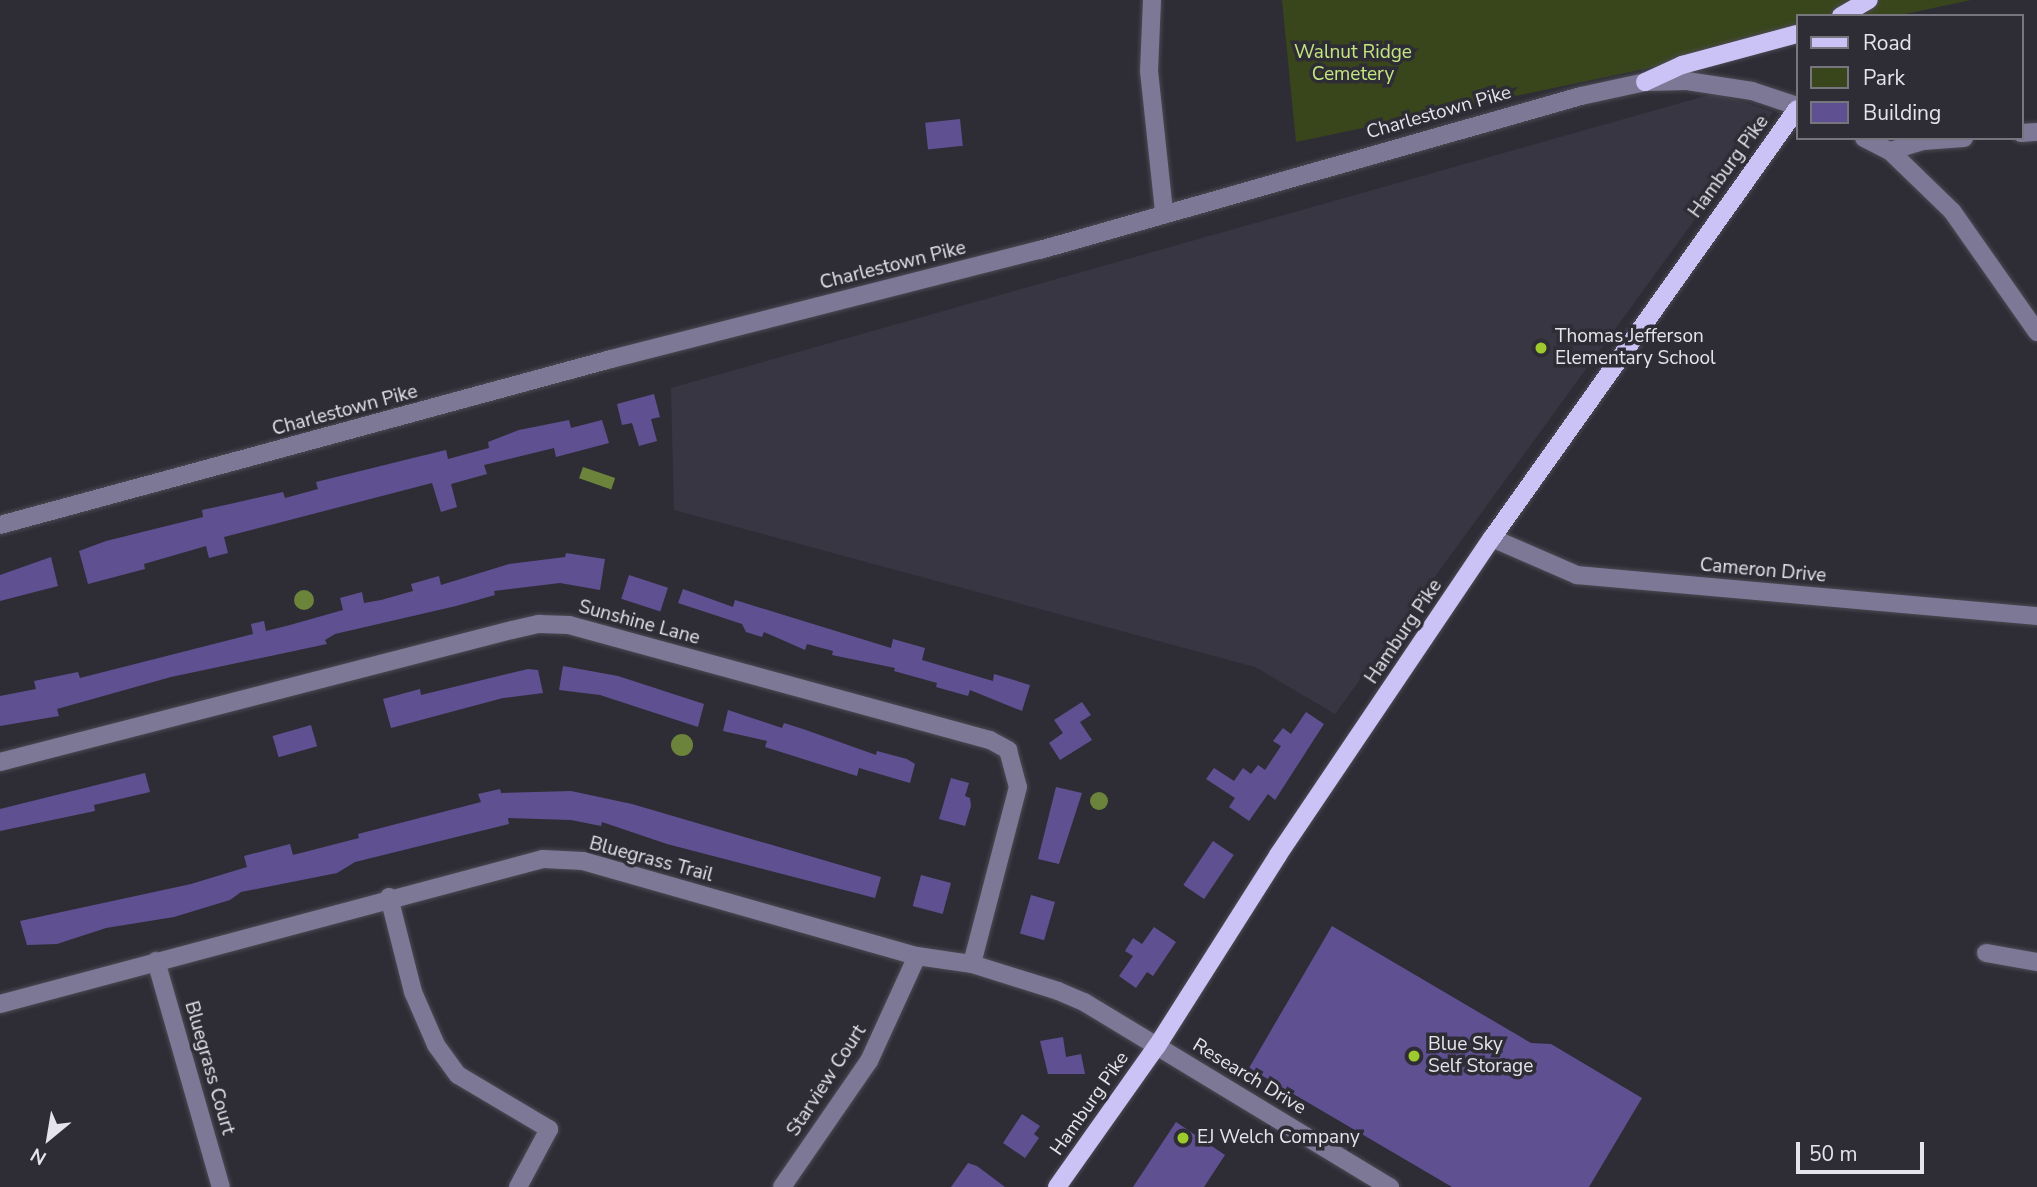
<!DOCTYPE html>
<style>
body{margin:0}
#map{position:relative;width:2037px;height:1187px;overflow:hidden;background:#2e2d36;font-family:"Nunito Sans",sans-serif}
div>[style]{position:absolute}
.built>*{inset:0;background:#393644}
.green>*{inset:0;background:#39461c}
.water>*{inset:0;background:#6b833a;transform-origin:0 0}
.round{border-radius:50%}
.building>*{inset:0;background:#5f5191;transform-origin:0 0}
.roads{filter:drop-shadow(0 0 2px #4b4a53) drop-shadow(0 0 2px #4b4a53)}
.minor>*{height:18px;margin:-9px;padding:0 9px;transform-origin:9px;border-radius:9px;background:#7d7896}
.major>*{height:18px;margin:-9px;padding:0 9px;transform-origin:9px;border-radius:9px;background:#cbc3f5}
.dots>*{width:19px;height:19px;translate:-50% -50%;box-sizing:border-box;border:4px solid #2e2d36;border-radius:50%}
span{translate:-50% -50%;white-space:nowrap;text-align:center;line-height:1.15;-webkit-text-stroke:7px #2e2d36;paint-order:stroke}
.park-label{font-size:19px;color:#c4e681}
.street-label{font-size:19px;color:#e5e4ea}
.poi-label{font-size:19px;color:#e5e4ea}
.left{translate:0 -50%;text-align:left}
.legend{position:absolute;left:1796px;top:14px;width:228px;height:126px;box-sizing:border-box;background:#2e2d36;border:2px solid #77767e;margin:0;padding:9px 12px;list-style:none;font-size:21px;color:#e5e4ea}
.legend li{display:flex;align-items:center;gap:14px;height:35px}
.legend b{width:35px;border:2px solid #77767e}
.north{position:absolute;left:14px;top:1103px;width:70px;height:70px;-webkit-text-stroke:5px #2e2d36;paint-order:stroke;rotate:210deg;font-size:19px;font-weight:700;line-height:28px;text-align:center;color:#e5e4ea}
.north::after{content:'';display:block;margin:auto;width:24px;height:32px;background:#e5e4ea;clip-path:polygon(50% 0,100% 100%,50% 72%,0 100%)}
.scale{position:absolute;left:1796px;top:1142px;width:128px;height:32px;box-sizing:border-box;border:4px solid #e5e4ea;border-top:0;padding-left:9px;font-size:21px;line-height:24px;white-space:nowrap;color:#e5e4ea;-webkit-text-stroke:5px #2e2d36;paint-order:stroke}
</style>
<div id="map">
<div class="built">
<i style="clip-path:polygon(1716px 93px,1773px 112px,1335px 714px,1255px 667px,674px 510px,671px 388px)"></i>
</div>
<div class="green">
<i style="clip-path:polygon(1282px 0,1971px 0,1896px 16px,1797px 16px,1797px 37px,1296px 142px)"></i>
</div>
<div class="water">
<i style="left:583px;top:467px;width:34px;height:12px;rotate:19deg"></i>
<i class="round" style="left:294px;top:590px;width:20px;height:20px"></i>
<i class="round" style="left:671px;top:734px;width:22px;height:22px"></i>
<i class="round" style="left:1090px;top:792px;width:18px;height:18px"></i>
</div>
<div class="building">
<i style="left:960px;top:119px;width:27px;height:35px;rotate:84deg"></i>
<i style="clip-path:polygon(654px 394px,660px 417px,651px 419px,657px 441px,639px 446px,632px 423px,622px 425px,617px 404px)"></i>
<i style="clip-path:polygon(569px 420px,571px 428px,602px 420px,609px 443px,556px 457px,554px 448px,484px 465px,487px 474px,451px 484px,457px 507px,441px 512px,432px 483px,224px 537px,228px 553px,209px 558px,206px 546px,144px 564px,145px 569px,88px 584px,79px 551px,106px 541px,203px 517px,202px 510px,230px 504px,283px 492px,285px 498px,318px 489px,316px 482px,417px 457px,446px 450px,448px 459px,489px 448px,488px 442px,519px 430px)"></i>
<i style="clip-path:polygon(566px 553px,605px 559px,600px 590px,560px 583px,494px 591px,495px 595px,456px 606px,335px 634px,325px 640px,327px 644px,171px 677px,57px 709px,59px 716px,0 726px,0 696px,36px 689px,34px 681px,78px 672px,80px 678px,253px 634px,251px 624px,264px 621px,266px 631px,290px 625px,343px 610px,340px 598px,362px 592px,364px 603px,381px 600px,413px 591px,411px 584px,439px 576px,441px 585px,509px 564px,565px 557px)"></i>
<i style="clip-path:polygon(51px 557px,58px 586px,0 601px,0 575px)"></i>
<i style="left:629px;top:575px;width:41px;height:25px;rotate:18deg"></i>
<i style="clip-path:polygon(683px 589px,733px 607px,735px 600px,891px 648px,893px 639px,925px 648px,922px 660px,993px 681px,994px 674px,1030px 685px,1022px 711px,970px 690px,968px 696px,936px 687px,937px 683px,894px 671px,895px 668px,832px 655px,833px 651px,807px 644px,805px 650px,764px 632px,762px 637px,746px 632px,742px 624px,678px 603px)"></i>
<i style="clip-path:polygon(563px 666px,618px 676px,704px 704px,698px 727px,600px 695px,559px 690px)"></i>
<i style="clip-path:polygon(528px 669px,538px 670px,543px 693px,503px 698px,391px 728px,383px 699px,420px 689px,421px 695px)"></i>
<i style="clip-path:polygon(1082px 702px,1091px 715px,1080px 722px,1092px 740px,1060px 760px,1049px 743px,1063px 733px,1054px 720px)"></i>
<i style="clip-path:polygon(728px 710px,782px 728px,784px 723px,803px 729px,876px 755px,877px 751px,907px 759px,915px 764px,910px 783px,859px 768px,857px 776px,765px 747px,767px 741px,723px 731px)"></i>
<i style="clip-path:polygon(1306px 712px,1324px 724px,1275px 800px,1268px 794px,1249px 821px,1229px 807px,1235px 798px,1206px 779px,1214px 768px,1234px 781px,1243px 768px,1251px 774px,1258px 765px,1265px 770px,1281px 746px,1273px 741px,1283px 728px,1291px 734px)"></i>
<i style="left:311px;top:725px;width:22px;height:40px;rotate:74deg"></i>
<i style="clip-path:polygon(145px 773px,150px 792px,94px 805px,95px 811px,0 831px,0 809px)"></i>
<i style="clip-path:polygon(951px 778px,969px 783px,965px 796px,970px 798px,971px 806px,965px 826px,939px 819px)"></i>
<i style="clip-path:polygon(1056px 787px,1082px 793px,1059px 864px,1038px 859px)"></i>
<i style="clip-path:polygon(500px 789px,501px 793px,571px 791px,632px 804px,881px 877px,875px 898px,667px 844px,602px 822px,601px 826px,571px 820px,508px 818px,509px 824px,355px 862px,337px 873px,241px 892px,230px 900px,174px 917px,106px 928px,57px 944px,27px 945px,20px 921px,191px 884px,247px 867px,244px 856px,290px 844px,293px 855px,359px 838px,358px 834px,481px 802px,478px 794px)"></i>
<i style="left:1213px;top:841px;width:25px;height:53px;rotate:34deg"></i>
<i style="left:921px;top:875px;width:31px;height:32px;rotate:15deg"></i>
<i style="left:1031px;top:895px;width:25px;height:40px;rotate:16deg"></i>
<i style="clip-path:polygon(1332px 926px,1531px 1043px,1551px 1044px,1642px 1098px,1589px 1187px,1452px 1187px,1249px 1068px)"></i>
<i style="clip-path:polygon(1154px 927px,1176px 942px,1153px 976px,1147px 972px,1136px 988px,1119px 976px,1133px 956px,1125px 951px,1133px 938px,1142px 944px)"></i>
<i style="clip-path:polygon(1063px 1037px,1066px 1057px,1081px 1054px,1085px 1074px,1048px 1074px,1040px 1041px)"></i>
<i style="clip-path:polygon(1022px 1114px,1040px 1126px,1034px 1134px,1039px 1138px,1025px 1158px,1003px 1143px)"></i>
<i style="clip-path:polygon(1176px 1122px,1225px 1155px,1204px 1187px,1133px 1187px)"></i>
<i style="clip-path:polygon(968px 1163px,977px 1166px,1005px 1187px,951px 1187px)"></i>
</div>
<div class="roads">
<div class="minor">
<i style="left:1152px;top:0;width:71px;rotate:92.4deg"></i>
<i style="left:1149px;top:71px;width:142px;rotate:83.9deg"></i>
<i style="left:2021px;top:133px;width:16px;rotate:-4deg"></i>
<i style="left:1864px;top:138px;width:29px;rotate:27deg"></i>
<i style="left:1890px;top:151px;width:86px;rotate:44.1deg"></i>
<i style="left:1952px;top:211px;width:148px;rotate:54.9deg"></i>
<i style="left:1890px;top:151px;width:34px;rotate:-17deg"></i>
<i style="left:1923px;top:141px;width:41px;rotate:-4.2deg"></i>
<i style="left:0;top:525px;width:633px;rotate:-15.2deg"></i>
<i style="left:611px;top:359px;width:443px;rotate:-14.3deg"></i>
<i style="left:1040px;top:250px;width:562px;rotate:-15.89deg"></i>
<i style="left:1581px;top:96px;width:66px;rotate:-12.3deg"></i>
<i style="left:1645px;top:82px;width:42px;rotate:-1.4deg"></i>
<i style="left:1687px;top:81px;width:66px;rotate:8.7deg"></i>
<i style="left:1752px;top:91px;width:47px;rotate:18.4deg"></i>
<i style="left:1492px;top:538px;width:93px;rotate:23.5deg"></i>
<i style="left:1577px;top:575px;width:462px;rotate:5.1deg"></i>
<i style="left:0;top:762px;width:529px;rotate:-14.46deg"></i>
<i style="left:512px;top:630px;width:28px;rotate:-13deg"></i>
<i style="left:539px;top:624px;width:30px;rotate:2deg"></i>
<i style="left:569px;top:625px;width:436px;rotate:15.3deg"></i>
<i style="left:990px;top:740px;width:21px;rotate:29deg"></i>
<i style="left:1008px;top:750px;width:38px;rotate:75deg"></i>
<i style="left:1018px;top:787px;width:183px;rotate:104.6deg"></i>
<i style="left:389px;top:897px;width:98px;rotate:75.8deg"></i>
<i style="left:413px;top:992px;width:58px;rotate:66.5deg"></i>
<i style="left:436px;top:1045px;width:37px;rotate:54deg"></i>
<i style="left:458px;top:1075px;width:106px;rotate:30.7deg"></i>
<i style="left:549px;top:1129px;width:66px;rotate:118.1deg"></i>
<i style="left:1986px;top:953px;width:52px;rotate:10deg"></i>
<i style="left:156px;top:961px;width:235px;rotate:74deg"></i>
<i style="left:0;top:1004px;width:562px;rotate:-14.95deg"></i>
<i style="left:543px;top:859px;width:40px;rotate:2.9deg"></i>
<i style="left:583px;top:861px;width:347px;rotate:15.9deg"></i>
<i style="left:917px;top:956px;width:56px;rotate:8.3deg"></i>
<i style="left:972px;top:964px;width:90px;rotate:17.4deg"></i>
<i style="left:1058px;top:991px;width:28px;rotate:23deg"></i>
<i style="left:1084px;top:1002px;width:358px;rotate:31.2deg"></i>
<i style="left:782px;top:1187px;width:153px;rotate:-55.4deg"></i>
<i style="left:869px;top:1061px;width:115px;rotate:-65.4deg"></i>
</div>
<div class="major">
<i style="left:1841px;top:16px;width:32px;rotate:-30deg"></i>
<i style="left:1645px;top:82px;width:41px;rotate:-24.7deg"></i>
<i style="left:1682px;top:65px;width:119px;rotate:-15.1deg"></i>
<i style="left:1057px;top:1187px;width:173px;rotate:-54.7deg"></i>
<i style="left:1157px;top:1046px;width:226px;rotate:-57.6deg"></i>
<i style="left:1278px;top:855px;width:382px;rotate:-56deg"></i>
<i style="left:1492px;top:538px;width:526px;rotate:-54.59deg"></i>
</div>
</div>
<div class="dots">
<i style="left:1541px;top:348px;background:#9fca2d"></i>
<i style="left:1414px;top:1056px;background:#9fca2d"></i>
<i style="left:1183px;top:1138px;background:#9fca2d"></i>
</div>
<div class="park-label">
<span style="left:1353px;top:64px">Walnut Ridge<br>Cemetery</span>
</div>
<div class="street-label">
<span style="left:1439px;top:113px;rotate:-16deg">Charlestown Pike</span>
<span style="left:1729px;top:167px;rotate:-54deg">Hamburg Pike</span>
<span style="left:893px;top:266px;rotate:-14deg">Charlestown Pike</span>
<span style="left:345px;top:411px;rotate:-15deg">Charlestown Pike</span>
<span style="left:1763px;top:571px;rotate:5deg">Cameron Drive</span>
<span style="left:639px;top:623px;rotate:15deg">Sunshine Lane</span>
<span style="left:1404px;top:632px;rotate:-56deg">Hamburg Pike</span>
<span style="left:651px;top:860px;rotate:15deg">Bluegrass Trail</span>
<span style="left:209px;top:1068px;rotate:74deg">Bluegrass Court</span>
<span style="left:1249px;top:1077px;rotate:31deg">Research Drive</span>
<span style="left:827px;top:1081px;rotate:-57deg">Starview Court</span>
<span style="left:1090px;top:1104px;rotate:-55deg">Hamburg Pike</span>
</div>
<div class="poi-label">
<span class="left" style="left:1555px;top:348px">Thomas Jefferson<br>Elementary School</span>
<span class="left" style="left:1428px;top:1056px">Blue Sky<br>Self Storage</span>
<span class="left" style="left:1197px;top:1138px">EJ Welch Company</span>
</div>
<ul class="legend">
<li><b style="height:9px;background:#cbc3f5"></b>Road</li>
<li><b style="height:19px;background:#39461c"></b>Park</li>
<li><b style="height:19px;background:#5f5191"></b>Building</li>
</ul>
<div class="north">N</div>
<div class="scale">50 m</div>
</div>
